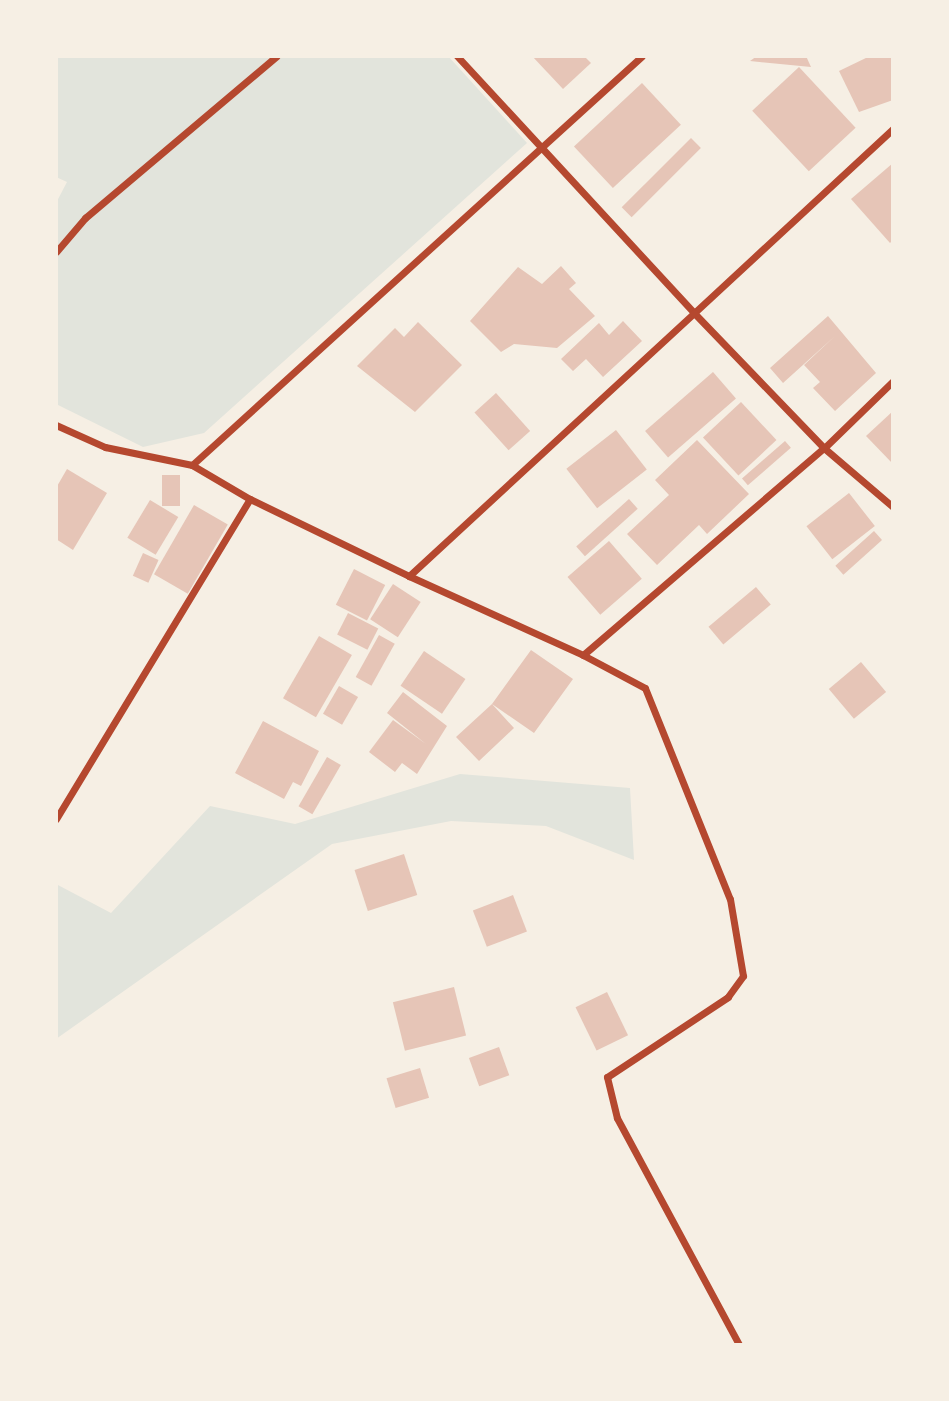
<!DOCTYPE html>
<style>
body{margin:0}
#map{position:relative;width:949px;height:1401px;overflow:hidden;background:#f6efe4;font-family:Figtree,sans-serif}
div>[style]{position:absolute}
.green>*{inset:0;background:#e2e4dc}
.building>*{inset:0;background:#e6c5b7;transform-origin:0 0}
.minor>*{height:7px;margin:-3.5px;padding:0 3.5px;transform-origin:3.5px;border-radius:3.5px;background:#b5482f}
span{translate:-50% -50%;white-space:nowrap;text-align:center;line-height:1.15;-webkit-text-stroke:5px #f6efe4;paint-order:stroke}
.frame{position:absolute;inset:0;border:58px solid #f6efe4;pointer-events:none}
</style>
<div id="map">
<div class="green">
<i style="clip-path:polygon(56px 56px,448px 56px,527px 143px,204px 433px,143px 447px,56px 404px,56px 203px,67px 182px,56px 177px)"></i>
<i style="clip-path:polygon(460px 774px,630px 788px,634px 860px,546px 826px,451px 821px,332px 844px,56px 1039px,56px 884px,111px 913px,210px 806px,295px 824px)"></i>
</div>
<div class="building">
<i style="clip-path:polygon(532px 56px,584px 56px,591px 63px,563px 89px)"></i>
<i style="clip-path:polygon(757px 56px,806px 56px,811px 67px,750px 61px)"></i>
<i style="clip-path:polygon(870px 56px,893px 56px,893px 100px,859px 112px,839px 71px)"></i>
<i style="left:799px;top:67px;width:83px;height:64px;rotate:47deg"></i>
<i style="left:642px;top:83px;width:57px;height:93px;rotate:47deg"></i>
<i style="left:691px;top:138px;width:14px;height:98px;rotate:45deg"></i>
<i style="clip-path:polygon(893px 163px,893px 240px,890px 243px,851px 199px)"></i>
<i style="clip-path:polygon(561px 266px,576px 283px,569px 289px,595px 316px,557px 348px,514px 344px,501px 352px,470px 321px,518px 267px,542px 284px)"></i>
<i style="clip-path:polygon(828px 316px,876px 373px,835px 411px,813px 388px,820px 382px,804px 365px,835px 336px,783px 383px,770px 368px)"></i>
<i style="clip-path:polygon(623px 321px,642px 341px,603px 377px,586px 359px,573px 371px,561px 359px,599px 323px,609px 335px)"></i>
<i style="clip-path:polygon(418px 322px,462px 365px,415px 412px,357px 366px,395px 328px,404px 337px)"></i>
<i style="left:713px;top:372px;width:35px;height:90px;rotate:49deg"></i>
<i style="left:496px;top:393px;width:51px;height:29px;rotate:48deg"></i>
<i style="left:741px;top:402px;width:52px;height:52px;rotate:47deg"></i>
<i style="clip-path:polygon(893px 411px,893px 464px,866px 436px)"></i>
<i style="left:616px;top:430px;width:50px;height:63px;rotate:52deg"></i>
<i style="clip-path:polygon(697px 440px,749px 494px,707px 534px,699px 525px,657px 565px,627px 534px,669px 495px,655px 480px)"></i>
<i style="left:785px;top:441px;width:9px;height:57px;rotate:49deg"></i>
<i style="clip-path:polygon(67px 469px,107px 493px,73px 550px,56px 539px,56px 488px)"></i>
<i style="left:162px;top:475px;width:18px;height:31px"></i>
<i style="left:849px;top:493px;width:42px;height:54px;rotate:52deg"></i>
<i style="left:629px;top:499px;width:13px;height:71px;rotate:48deg"></i>
<i style="left:150px;top:500px;width:33px;height:44px;rotate:31deg"></i>
<i style="left:194px;top:505px;width:39px;height:80px;rotate:30deg"></i>
<i style="left:874px;top:531px;width:12px;height:52px;rotate:48deg"></i>
<i style="left:609px;top:541px;width:50px;height:55px;rotate:49deg"></i>
<i style="left:143px;top:553px;width:17px;height:25px;rotate:24deg"></i>
<i style="left:354px;top:569px;width:35px;height:40px;rotate:27deg"></i>
<i style="left:393px;top:584px;width:33px;height:42px;rotate:33deg"></i>
<i style="left:756px;top:587px;width:23px;height:62px;rotate:50deg"></i>
<i style="left:348px;top:613px;width:34px;height:24px;rotate:27deg"></i>
<i style="left:379px;top:635px;width:18px;height:48px;rotate:29deg"></i>
<i style="left:319px;top:636px;width:38px;height:72px;rotate:30deg"></i>
<i style="clip-path:polygon(531px 650px,573px 679px,534px 733px,492px 704px,514px 728px,479px 761px,456px 737px,492px 704px)"></i>
<i style="left:424px;top:651px;width:50px;height:42px;rotate:34deg"></i>
<i style="left:861px;top:662px;width:39px;height:42px;rotate:50deg"></i>
<i style="left:339px;top:686px;width:22px;height:32px;rotate:30deg"></i>
<i style="clip-path:polygon(403px 692px,447px 726px,417px 774px,402px 763px,395px 772px,369px 752px,393px 720px,426px 744px,387px 713px)"></i>
<i style="clip-path:polygon(263px 721px,319px 751px,301px 786px,293px 782px,284px 799px,235px 773px)"></i>
<i style="left:327px;top:757px;width:16px;height:57px;rotate:30deg"></i>
<i style="left:404px;top:854px;width:43px;height:52px;rotate:72deg"></i>
<i style="left:513px;top:895px;width:39px;height:43px;rotate:69deg"></i>
<i style="left:454px;top:987px;width:50px;height:63px;rotate:76deg"></i>
<i style="left:607px;top:992px;width:48px;height:35px;rotate:64deg"></i>
<i style="left:499px;top:1047px;width:30px;height:32px;rotate:70deg"></i>
<i style="left:420px;top:1068px;width:31px;height:35px;rotate:73deg"></i>
</div>
<div class="minor">
<i style="left:457px;top:56px;width:350px;rotate:47.3deg"></i>
<i style="left:694px;top:313px;width:271px;rotate:-42.8deg"></i>
<i style="left:56px;top:252px;width:45px;rotate:-49.5deg"></i>
<i style="left:85px;top:218px;width:251px;rotate:-40.2deg"></i>
<i style="left:893px;top:381px;width:96px;rotate:135.8deg"></i>
<i style="left:824px;top:448px;width:91px;rotate:40.5deg"></i>
<i style="left:56px;top:425px;width:54px;rotate:24.2deg"></i>
<i style="left:105px;top:447px;width:89px;rotate:11.7deg"></i>
<i style="left:192px;top:465px;width:608px;rotate:-42.27deg"></i>
<i style="left:192px;top:465px;width:67px;rotate:30.4deg"></i>
<i style="left:250px;top:499px;width:177px;rotate:25.8deg"></i>
<i style="left:409px;top:576px;width:191px;rotate:24.4deg"></i>
<i style="left:583px;top:655px;width:318px;rotate:-40.7deg"></i>
<i style="left:824px;top:448px;width:187px;rotate:-133.9deg"></i>
<i style="left:694px;top:313px;width:388px;rotate:137.3deg"></i>
<i style="left:583px;top:655px;width:70px;rotate:28deg"></i>
<i style="left:645px;top:688px;width:227px;rotate:68.1deg"></i>
<i style="left:730px;top:899px;width:78px;rotate:80.4deg"></i>
<i style="left:743px;top:976px;width:26px;rotate:126deg"></i>
<i style="left:728px;top:997px;width:145px;rotate:146.5deg"></i>
<i style="left:607px;top:1077px;width:42px;rotate:76.3deg"></i>
<i style="left:617px;top:1118px;width:258px;rotate:61.7deg"></i>
<i style="left:56px;top:819px;width:374px;rotate:-58.8deg"></i>
</div>
<div class="frame"></div>
</div>
